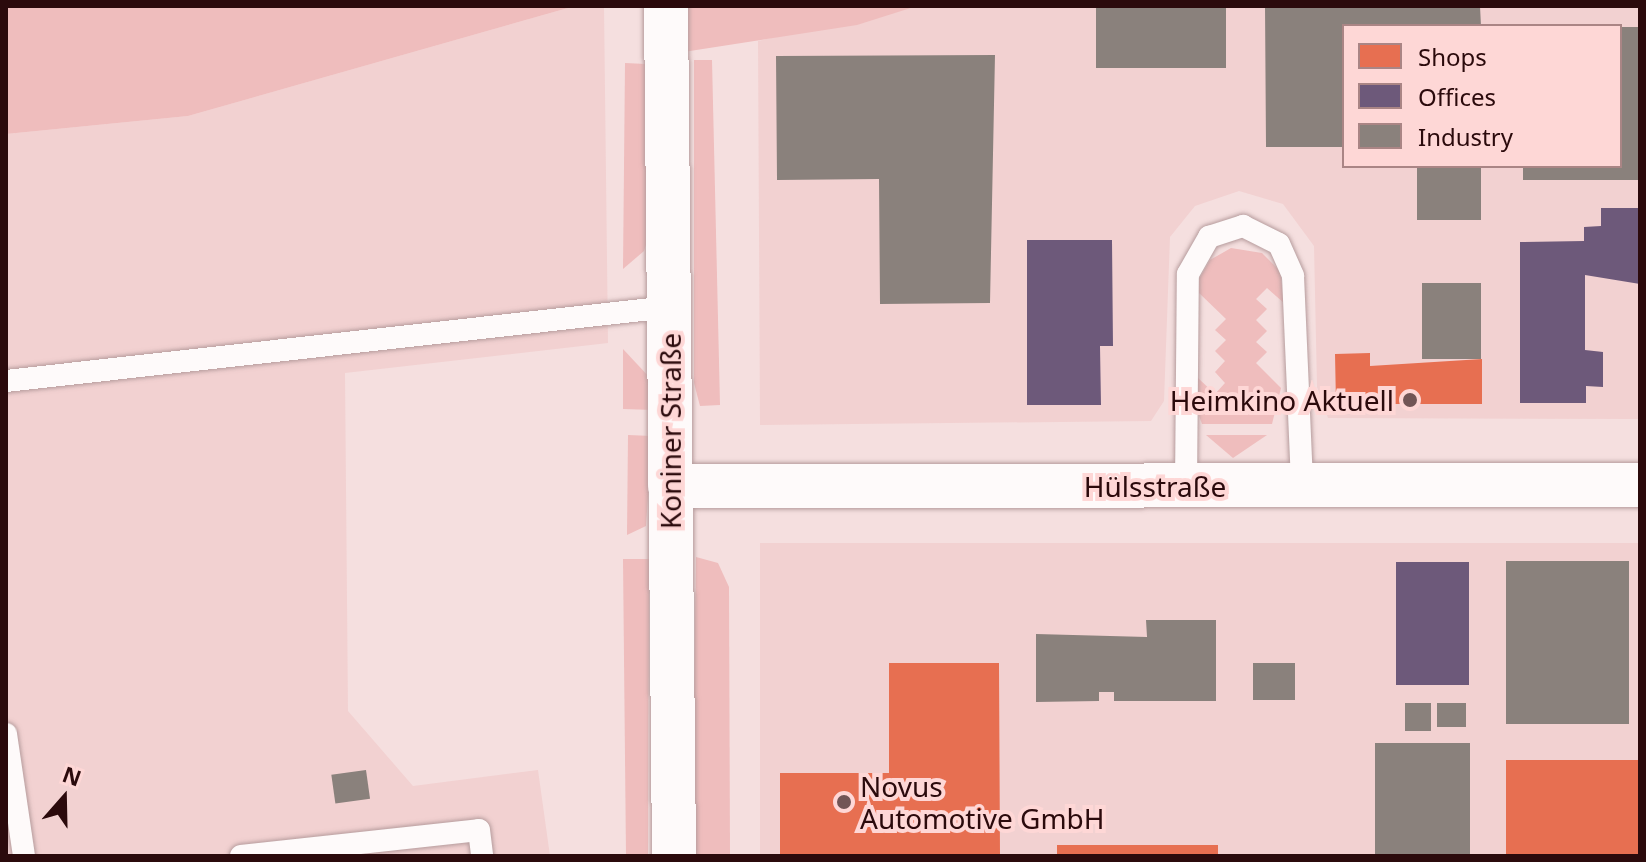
<!DOCTYPE html>
<meta charset="utf-8">
<style>
body{margin:0}
#map{position:relative;width:1646px;height:862px;overflow:hidden;background:#f5dfdf;font-family:"Noto Sans",sans-serif}
div>[style]{position:absolute}
.built>*{inset:0;background:#f2d1d1;transform-origin:0 0}
.green>*{inset:0;background:#efbdbd}
.shops>*{inset:0;background:#e76f51;transform-origin:0 0}
.offices>*{inset:0;background:#6d597a;transform-origin:0 0}
.industry>*{inset:0;background:#8a817c;transform-origin:0 0}
.roads{filter:drop-shadow(0 0 2px #b69c9d) drop-shadow(0 0 2px #b69c9d)}
.service>*{height:22px;margin:-11px;padding:0 11px;transform-origin:11px;border-radius:11px;background:#fefafa}
.minor>*{height:44px;margin:-22px;padding:0 22px;transform-origin:22px;border-radius:22px;background:#fefafa}
.tertiary>*{height:44px;margin:-22px;padding:0 22px;transform-origin:22px;border-radius:22px;background:#fefafa}
.dots>*{width:22px;height:22px;translate:-50% -50%;box-sizing:border-box;border:4px solid #fed7d6;border-radius:50%}
span{translate:-50% -50%;white-space:nowrap;text-align:center;line-height:1.15;-webkit-text-stroke:8px #fed7d6;paint-order:stroke}
.poi-label{font-size:28px;color:#2b0a0c}
.right{translate:-100% -50%;text-align:right}
.left{translate:0 -50%;text-align:left}
.street-label{font-size:28px;color:#2b0a0c}
.frame{position:absolute;inset:0;border:8px solid #2b0a0c;pointer-events:none}
.legend{position:absolute;left:1342px;top:24px;width:280px;height:144px;box-sizing:border-box;background:#fed7d6;border:2px solid #aa8585;margin:0;padding:10px 14px;list-style:none;font-size:24px;color:#2b0a0c}
.legend li{display:flex;align-items:center;gap:16px;height:40px}
.legend b{width:40px;border:2px solid #aa8585}
.north{position:absolute;left:24px;top:758px;width:80px;height:80px;-webkit-text-stroke:6px #fed7d6;paint-order:stroke;rotate:20deg;font-size:22px;font-weight:700;line-height:32px;text-align:center;color:#2b0a0c}
.north::after{content:'';display:block;margin:auto;width:28px;height:36px;background:#2b0a0c;clip-path:polygon(50% 0,100% 100%,50% 72%,0 100%)}
</style>
<div id="map">
<div class="built">
<i style="clip-path:polygon(575px 6px,604px 6px,608px 343px,345px 373px,348px 711px,413px 786px,538px 770px,550px 856px,6px 856px,6px 134px,188px 116px)"></i>
<i style="clip-path:polygon(evenodd,917px 6px,1640px 6px,1640px 419px,1328px 418px,1317px 387px,1314px 246px,1283px 204px,1239px 191px,1195px 206px,1170px 237px,1164px 401px,1151px 421px,760px 425px,758px 41px,917px 6px,1344px 26px,1620px 26px,1620px 166px,1344px 166px,1344px 26px)"></i>
<i style="left:1640px;top:543px;width:313px;height:880px;rotate:90deg"></i>
</div>
<div class="green">
<i style="clip-path:polygon(6px 6px,575px 6px,188px 116px,6px 134px)"></i>
<i style="clip-path:polygon(676px 6px,917px 6px,857px 25px,677px 53px)"></i>
<i style="clip-path:polygon(694px 60px,712px 60px,720px 405px,700px 406px,694px 383px)"></i>
<i style="clip-path:polygon(625px 63px,646px 64px,652px 226px,644px 251px,623px 269px)"></i>
<i style="clip-path:polygon(1231px 248px,1262px 253px,1280px 271px,1284px 303px,1267px 288px,1256px 299px,1267px 309px,1256px 320px,1267px 331px,1256px 342px,1267px 352px,1256px 363px,1281px 388px,1272px 424px,1202px 424px,1198px 413px,1198px 378px,1215px 394px,1225px 383px,1215px 372px,1225px 361px,1215px 351px,1226px 340px,1215px 330px,1226px 319px,1198px 292px,1199px 279px,1210px 260px)"></i>
<i style="clip-path:polygon(623px 349px,651px 379px,653px 410px,623px 409px)"></i>
<i style="clip-path:polygon(628px 435px,652px 436px,646px 526px,627px 535px)"></i>
<i style="clip-path:polygon(1206px 435px,1267px 435px,1233px 458px)"></i>
<i style="clip-path:polygon(696px 557px,718px 563px,729px 587px,730px 856px,692px 856px)"></i>
<i style="clip-path:polygon(623px 559px,649px 559px,648px 856px,626px 856px)"></i>
</div>
<div class="shops">
<i style="clip-path:polygon(1370px 353px,1370px 366px,1482px 359px,1482px 404px,1336px 404px,1335px 354px)"></i>
<i style="clip-path:polygon(889px 663px,999px 663px,1000px 856px,780px 856px,780px 773px,889px 773px)"></i>
<i style="left:1506px;top:760px;width:134px;height:96px"></i>
<i style="left:1218px;top:845px;width:11px;height:161px;rotate:90deg"></i>
</div>
<div class="offices">
<i style="clip-path:polygon(1601px 208px,1640px 208px,1640px 284px,1585px 275px,1585px 350px,1603px 352px,1603px 387px,1586px 386px,1586px 403px,1520px 403px,1520px 242px,1584px 241px,1584px 227px,1601px 226px)"></i>
<i style="clip-path:polygon(1027px 240px,1112px 240px,1113px 346px,1100px 346px,1101px 405px,1027px 405px)"></i>
<i style="left:1396px;top:562px;width:73px;height:123px"></i>
</div>
<div class="industry">
<i style="left:1096px;top:6px;width:130px;height:62px"></i>
<i style="clip-path:polygon(1265px 6px,1480px 6px,1481px 26px,1344px 26px,1344px 147px,1266px 147px)"></i>
<i style="clip-path:polygon(1620px 27px,1640px 27px,1640px 180px,1523px 180px,1523px 166px,1620px 166px)"></i>
<i style="clip-path:polygon(995px 55px,990px 303px,880px 304px,879px 179px,777px 180px,776px 56px)"></i>
<i style="left:1417px;top:166px;width:64px;height:54px"></i>
<i style="left:1422px;top:283px;width:59px;height:76px"></i>
<i style="left:1629px;top:561px;width:163px;height:123px;rotate:90deg"></i>
<i style="clip-path:polygon(1146px 620px,1216px 620px,1216px 701px,1114px 701px,1114px 692px,1099px 692px,1099px 701px,1036px 702px,1036px 634px,1147px 637px)"></i>
<i style="left:1253px;top:663px;width:42px;height:37px"></i>
<i style="left:1405px;top:703px;width:26px;height:28px"></i>
<i style="left:1437px;top:703px;width:29px;height:24px"></i>
<i style="left:1375px;top:743px;width:95px;height:113px"></i>
<i style="left:366px;top:770px;width:29px;height:35px;rotate:82deg"></i>
</div>
<div class="roads">
<div class="service">
<i style="left:6px;top:381px;width:667px;rotate:-6.37deg"></i>
<i style="left:1186px;top:486px;width:212px;rotate:-89.5deg"></i>
<i style="left:1188px;top:274px;width:43px;rotate:-60.4deg"></i>
<i style="left:1209px;top:237px;width:36px;rotate:-18deg"></i>
<i style="left:1243px;top:226px;width:40px;rotate:26.6deg"></i>
<i style="left:1279px;top:244px;width:35px;rotate:66deg"></i>
<i style="left:1293px;top:276px;width:210px;rotate:87.5deg"></i>
<i style="left:6px;top:734px;width:123px;rotate:81.6deg"></i>
<i style="left:241px;top:856px;width:239px;rotate:-6.2deg"></i>
<i style="left:479px;top:830px;width:26px;rotate:83deg"></i>
</div>
<div class="minor">
<i style="left:670px;top:486px;width:970px;rotate:-0.06deg"></i>
</div>
<div class="tertiary">
<i style="left:666px;top:6px;width:850px;rotate:89.46deg"></i>
</div>
</div>
<div class="dots">
<i style="left:1410px;top:400px;background:#725556"></i>
<i style="left:844px;top:802px;background:#725556"></i>
</div>
<div class="poi-label">
<span class="right" style="left:1394px;top:400px">Heimkino Aktuell</span>
<span class="left" style="left:860px;top:802px">Novus<br>Automotive GmbH</span>
</div>
<div class="street-label">
<span style="left:670px;top:431px;rotate:-90deg">Koniner Straße</span>
<span style="left:1155px;top:486px">Hülsstraße</span>
</div>
<div class="frame"></div>
<ul class="legend">
<li><b style="height:22px;background:#e76f51"></b>Shops</li>
<li><b style="height:22px;background:#6d597a"></b>Offices</li>
<li><b style="height:22px;background:#8a817c"></b>Industry</li>
</ul>
<div class="north">N</div>
</div>
